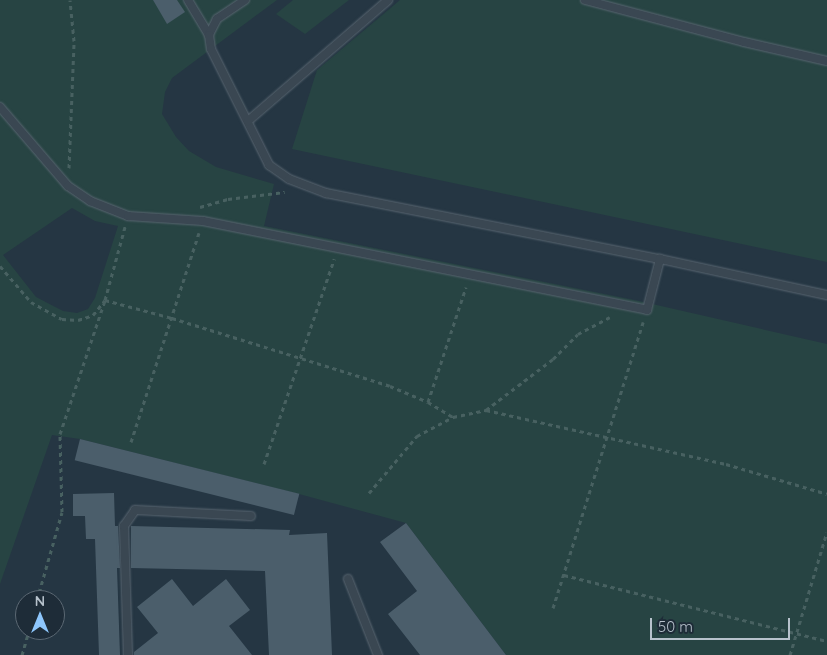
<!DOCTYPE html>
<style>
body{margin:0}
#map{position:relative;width:827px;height:655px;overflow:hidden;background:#253643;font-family:Quicksand,sans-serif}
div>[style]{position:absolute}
.green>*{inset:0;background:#274443}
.building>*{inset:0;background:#4b5e6b;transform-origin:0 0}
.path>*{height:3px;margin-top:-1.5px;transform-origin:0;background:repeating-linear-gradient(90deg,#486161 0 4px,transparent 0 8px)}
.roads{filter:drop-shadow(0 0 1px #586570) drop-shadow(0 0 1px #586570)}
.lane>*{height:8px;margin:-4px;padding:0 4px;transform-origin:4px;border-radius:4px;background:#3a4752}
span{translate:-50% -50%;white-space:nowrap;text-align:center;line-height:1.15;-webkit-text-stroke:5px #1e2c38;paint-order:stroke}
.north{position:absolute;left:15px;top:590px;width:50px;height:50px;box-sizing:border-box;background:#1e2c38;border:1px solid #5b6873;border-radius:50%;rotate:0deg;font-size:14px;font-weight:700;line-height:20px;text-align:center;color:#b7c2cc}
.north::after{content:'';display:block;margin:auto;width:18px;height:22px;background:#8dc6fc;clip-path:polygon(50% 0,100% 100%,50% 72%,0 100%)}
.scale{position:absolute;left:650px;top:618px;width:140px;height:22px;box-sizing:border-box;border:2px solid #b7c2cc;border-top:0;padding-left:6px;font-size:15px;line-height:18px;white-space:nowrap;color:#b7c2cc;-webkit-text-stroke:4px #1e2c38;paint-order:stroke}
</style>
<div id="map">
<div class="green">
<i style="clip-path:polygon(evenodd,0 0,277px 0,172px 78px,165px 92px,162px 114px,176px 137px,189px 151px,216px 167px,274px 184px,264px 226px,639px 301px,827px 344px,827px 655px,506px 655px,406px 523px,299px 494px,80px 439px,52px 435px,0 584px,0 0,72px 208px,95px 221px,118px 226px,95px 298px,88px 309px,77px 313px,63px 311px,36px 297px,3px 255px,72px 208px)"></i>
<i style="clip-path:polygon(293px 0,349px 0,305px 34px,276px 14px)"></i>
<i style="clip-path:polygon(400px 0,827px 0,827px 262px,292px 149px,317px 70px)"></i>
</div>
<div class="building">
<i style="clip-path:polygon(153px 0,177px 0,185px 12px,167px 24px)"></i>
<i style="left:80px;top:439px;width:226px;height:22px;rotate:14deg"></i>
<i style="clip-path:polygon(114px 493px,115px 526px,118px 526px,120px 568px,117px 568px,120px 655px,99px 655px,95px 539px,86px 539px,85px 516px,73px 516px,73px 494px)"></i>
<i style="clip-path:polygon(406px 523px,506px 655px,420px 655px,388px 614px,417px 591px,380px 542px)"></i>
<i style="clip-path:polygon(131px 526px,290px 530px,289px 535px,327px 533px,332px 655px,269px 655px,265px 571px,131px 568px)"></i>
<i style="clip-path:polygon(172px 579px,193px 606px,226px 579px,250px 610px,229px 626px,252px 655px,134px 655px,134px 652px,158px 633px,137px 607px)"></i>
</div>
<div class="path">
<i style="left:69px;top:168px;width:127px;rotate:-87.7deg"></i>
<i style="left:74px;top:41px;width:41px;rotate:-95.6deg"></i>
<i style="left:200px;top:207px;width:29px;rotate:-16deg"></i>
<i style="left:228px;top:199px;width:57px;rotate:-7deg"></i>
<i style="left:0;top:266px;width:48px;rotate:49.3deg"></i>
<i style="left:31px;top:302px;width:35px;rotate:29deg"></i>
<i style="left:62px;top:319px;width:16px;rotate:4deg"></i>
<i style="left:78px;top:320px;width:16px;rotate:-18deg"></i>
<i style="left:93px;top:315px;width:19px;rotate:-51deg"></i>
<i style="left:105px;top:300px;width:69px;rotate:15deg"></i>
<i style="left:172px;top:318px;width:228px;rotate:17.3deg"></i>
<i style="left:390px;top:386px;width:41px;rotate:22.8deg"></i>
<i style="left:428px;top:402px;width:29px;rotate:31deg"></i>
<i style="left:428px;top:402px;width:121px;rotate:-71.7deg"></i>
<i style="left:486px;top:410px;width:246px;rotate:12.7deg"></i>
<i style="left:726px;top:464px;width:105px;rotate:16.5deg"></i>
<i style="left:131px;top:442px;width:220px;rotate:-72deg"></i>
<i style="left:264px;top:464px;width:217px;rotate:-71.1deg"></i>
<i style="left:369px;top:493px;width:75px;rotate:-49.9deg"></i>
<i style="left:417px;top:436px;width:41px;rotate:-27.8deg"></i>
<i style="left:453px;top:417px;width:34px;rotate:-12deg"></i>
<i style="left:486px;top:410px;width:84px;rotate:-37.3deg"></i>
<i style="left:553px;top:359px;width:35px;rotate:-45deg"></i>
<i style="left:578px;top:334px;width:36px;rotate:-28deg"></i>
<i style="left:564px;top:575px;width:271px;rotate:14.1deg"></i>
<i style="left:37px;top:600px;width:91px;rotate:-74.1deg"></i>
<i style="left:62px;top:512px;width:78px;rotate:-91.5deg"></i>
<i style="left:60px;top:434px;width:141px;rotate:-71.4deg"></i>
<i style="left:105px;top:300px;width:76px;rotate:-74.7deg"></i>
<i style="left:553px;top:608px;width:300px;rotate:-72.5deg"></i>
<i style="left:22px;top:655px;width:26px;rotate:-74deg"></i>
<i style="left:790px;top:655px;width:128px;rotate:-73.3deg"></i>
</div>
<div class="roads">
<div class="lane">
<i style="left:188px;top:0;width:41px;rotate:59deg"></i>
<i style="left:245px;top:0;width:34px;rotate:146deg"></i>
<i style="left:217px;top:19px;width:18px;rotate:117deg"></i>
<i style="left:209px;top:35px;width:14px;rotate:82deg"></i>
<i style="left:211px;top:49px;width:130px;rotate:63.4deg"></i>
<i style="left:269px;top:165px;width:24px;rotate:35deg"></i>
<i style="left:289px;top:179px;width:40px;rotate:21deg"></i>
<i style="left:326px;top:193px;width:340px;rotate:11.2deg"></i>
<i style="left:660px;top:259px;width:171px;rotate:12.2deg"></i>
<i style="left:585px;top:0;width:164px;rotate:14.8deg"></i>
<i style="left:744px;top:42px;width:85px;rotate:12.9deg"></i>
<i style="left:0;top:107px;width:104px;rotate:49.3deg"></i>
<i style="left:68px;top:186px;width:27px;rotate:34deg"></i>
<i style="left:90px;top:201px;width:41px;rotate:21.5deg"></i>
<i style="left:128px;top:216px;width:75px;rotate:3.8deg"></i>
<i style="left:203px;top:221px;width:453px;rotate:11.3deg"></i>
<i style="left:647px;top:310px;width:53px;rotate:-75.7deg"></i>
<i style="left:248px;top:121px;width:185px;rotate:-40.8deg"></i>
<i style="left:348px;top:579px;width:82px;rotate:68.5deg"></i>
<i style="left:128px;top:655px;width:129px;rotate:-91.8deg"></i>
<i style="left:124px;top:526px;width:19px;rotate:-55deg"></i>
<i style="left:135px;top:510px;width:116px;rotate:3deg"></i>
</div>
</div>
<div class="north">N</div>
<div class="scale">50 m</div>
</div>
